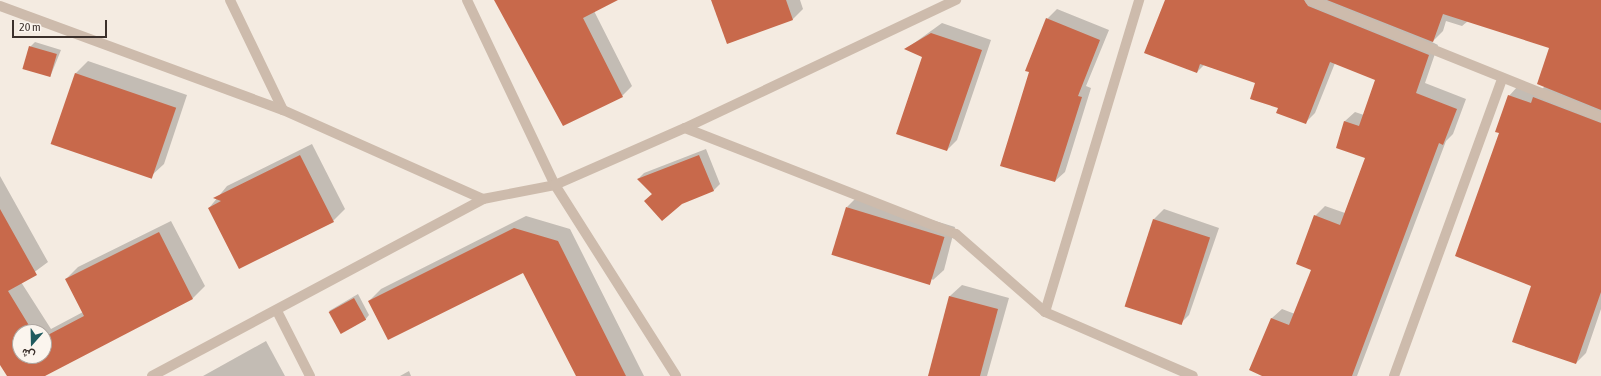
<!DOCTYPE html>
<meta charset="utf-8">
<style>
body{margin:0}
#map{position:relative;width:1601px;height:376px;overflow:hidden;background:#f4ebe1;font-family:"Asap Condensed",Vazirmatn,sans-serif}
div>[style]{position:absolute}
.shadow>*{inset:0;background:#0003}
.building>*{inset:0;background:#c8694b;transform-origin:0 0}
.minor>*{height:10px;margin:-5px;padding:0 5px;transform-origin:5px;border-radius:5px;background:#cdbbac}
span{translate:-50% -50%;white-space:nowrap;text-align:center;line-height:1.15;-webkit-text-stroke:3.5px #fbf5ee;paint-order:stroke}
.north{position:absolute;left:12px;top:324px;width:40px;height:40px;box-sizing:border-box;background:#fbf5ee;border:1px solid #aea6a0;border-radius:50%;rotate:200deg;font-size:11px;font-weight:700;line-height:16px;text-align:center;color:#3b302b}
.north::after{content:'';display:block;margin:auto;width:14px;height:18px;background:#1f5a5e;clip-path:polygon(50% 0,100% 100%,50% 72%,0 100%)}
.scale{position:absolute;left:12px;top:20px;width:95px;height:18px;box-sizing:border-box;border:2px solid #3b302b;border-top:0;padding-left:5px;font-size:12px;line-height:14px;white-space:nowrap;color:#3b302b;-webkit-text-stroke:3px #fbf5ee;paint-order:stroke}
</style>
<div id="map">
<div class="shadow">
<i style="clip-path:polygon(495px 0,616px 0,594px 11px,632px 86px,622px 96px)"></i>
<i style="clip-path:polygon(712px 0,800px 0,803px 9px,793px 19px,728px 43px)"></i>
<i style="clip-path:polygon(1166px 0,1601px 0,1601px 309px,1586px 353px,1576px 363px,1532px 285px,1500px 133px,1509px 96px,1518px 86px,1538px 93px,1545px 86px,1550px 47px,1468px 21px,1462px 26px,1446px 21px,1443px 31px,1432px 42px,1438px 45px,1425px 83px,1466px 99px,1453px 134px,1446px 141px,1357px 376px,1265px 376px,1272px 318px,1282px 309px,1295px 314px,1313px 270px,1315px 216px,1325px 206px,1345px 213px,1366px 157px,1337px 147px,1345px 121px,1355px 112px,1364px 115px,1376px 79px,1335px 63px,1315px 113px,1305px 123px,1256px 82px,1204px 65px,1197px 72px)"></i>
<i style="clip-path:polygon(1057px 9px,1109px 30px,1086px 86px,1091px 88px,1065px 172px,1055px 181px,1047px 19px)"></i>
<i style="clip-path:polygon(942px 23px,991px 40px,957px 140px,947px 150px,923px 57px,906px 49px)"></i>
<i style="clip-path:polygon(35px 42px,61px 50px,50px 77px,30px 47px)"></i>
<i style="clip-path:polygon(88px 61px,187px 95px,164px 164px,151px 176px,52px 143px,76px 73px)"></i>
<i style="clip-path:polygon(312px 144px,345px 209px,333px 221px,209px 208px,227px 186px)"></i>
<i style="clip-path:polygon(706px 149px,720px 184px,713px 191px,652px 194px,638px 179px,644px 173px)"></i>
<i style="clip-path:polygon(evenodd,0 176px,48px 262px,21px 282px,51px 329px,83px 312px,66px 279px,78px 267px,171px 221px,205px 286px,193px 298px,43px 376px,8px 376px,0 363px,0 176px,20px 332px,44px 332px,44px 356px,20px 356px,20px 332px)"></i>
<i style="clip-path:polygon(857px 197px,955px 227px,944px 270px,933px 280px,847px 207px)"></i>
<i style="clip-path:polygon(1164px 209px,1219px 228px,1189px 315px,1179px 325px,1154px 219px)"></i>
<i style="clip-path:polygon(526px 216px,570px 229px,644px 376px,577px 376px,523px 271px,369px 301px,381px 289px)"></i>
<i style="clip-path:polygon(962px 285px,1009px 298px,987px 376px,929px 376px,950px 296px)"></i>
<i style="clip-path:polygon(358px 294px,369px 315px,365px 320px,329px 311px)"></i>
<i style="clip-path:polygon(266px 341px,285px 376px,203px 376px)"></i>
<i style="clip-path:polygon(409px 371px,411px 376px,400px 376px)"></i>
</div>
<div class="building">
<i style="clip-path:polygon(494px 0,618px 0,583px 18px,623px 97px,563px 126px)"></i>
<i style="clip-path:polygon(711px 0,786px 0,793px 20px,727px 44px)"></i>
<i style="clip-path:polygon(1165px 0,1304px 0,1308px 6px,1429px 55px,1416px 93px,1457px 109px,1443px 145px,1439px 143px,1352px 376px,1262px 376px,1249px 370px,1271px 318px,1289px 325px,1311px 270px,1296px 264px,1314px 215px,1340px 225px,1365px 158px,1336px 148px,1344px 121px,1359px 126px,1375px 80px,1330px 62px,1306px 124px,1276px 113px,1278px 108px,1250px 99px,1255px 83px,1200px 64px,1197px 73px,1144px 53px)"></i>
<i style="clip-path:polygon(1327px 0,1601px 0,1601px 110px,1537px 84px,1549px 48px,1443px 14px,1433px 42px)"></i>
<i style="clip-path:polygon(1046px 18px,1100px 40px,1078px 96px,1082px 97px,1055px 182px,1000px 166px,1029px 72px,1025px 71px)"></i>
<i style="clip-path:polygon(931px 33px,982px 50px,947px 151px,896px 134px,922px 57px,904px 49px)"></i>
<i style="left:29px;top:46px;width:29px;height:24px;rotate:16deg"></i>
<i style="left:75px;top:73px;width:107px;height:75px;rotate:19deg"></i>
<i style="clip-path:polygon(1508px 95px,1531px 103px,1533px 97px,1601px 123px,1601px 292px,1576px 364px,1512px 342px,1531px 286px,1455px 256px,1499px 133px,1495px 132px)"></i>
<i style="clip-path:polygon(300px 155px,334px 222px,239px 269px,208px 208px,221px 201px,213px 198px)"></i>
<i style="clip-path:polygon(699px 155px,714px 191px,682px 204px,662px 221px,644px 201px,652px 194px,637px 179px)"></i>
<i style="left:846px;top:207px;width:103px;height:50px;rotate:17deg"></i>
<i style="clip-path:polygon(0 209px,37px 275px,8px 291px,33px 332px,20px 332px,20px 356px,44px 356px,44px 337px,84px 316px,65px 279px,159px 232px,193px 299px,45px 376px,7px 376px,0 365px)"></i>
<i style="left:1153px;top:219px;width:60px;height:92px;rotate:18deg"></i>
<i style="clip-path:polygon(514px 228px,558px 241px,626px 376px,576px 376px,523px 273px,388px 340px,368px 301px)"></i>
<i style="clip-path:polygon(949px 296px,998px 309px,980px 376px,928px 376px)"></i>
<i style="left:354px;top:298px;width:25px;height:29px;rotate:61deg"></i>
</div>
<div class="minor">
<i style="left:230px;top:0;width:122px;rotate:64.3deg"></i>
<i style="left:467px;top:0;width:205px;rotate:64.6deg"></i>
<i style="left:555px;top:185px;width:226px;rotate:57.6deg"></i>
<i style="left:1310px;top:0;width:314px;rotate:21.9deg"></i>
<i style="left:0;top:6px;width:302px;rotate:20.2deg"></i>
<i style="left:283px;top:110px;width:219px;rotate:24deg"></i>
<i style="left:685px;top:128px;width:300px;rotate:-25.3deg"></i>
<i style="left:277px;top:311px;width:73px;rotate:63.1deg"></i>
<i style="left:1045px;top:312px;width:326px;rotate:-73.2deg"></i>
<i style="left:152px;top:376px;width:375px;rotate:-28.1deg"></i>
<i style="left:483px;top:199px;width:73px;rotate:-11deg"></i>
<i style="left:555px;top:185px;width:142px;rotate:-23.7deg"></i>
<i style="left:685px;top:128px;width:291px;rotate:21.4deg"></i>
<i style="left:956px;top:234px;width:118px;rotate:41.2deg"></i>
<i style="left:1045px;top:312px;width:161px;rotate:23.4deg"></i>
<i style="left:1394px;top:376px;width:316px;rotate:-70deg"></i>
</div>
<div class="north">ش</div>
<div class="scale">20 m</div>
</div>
